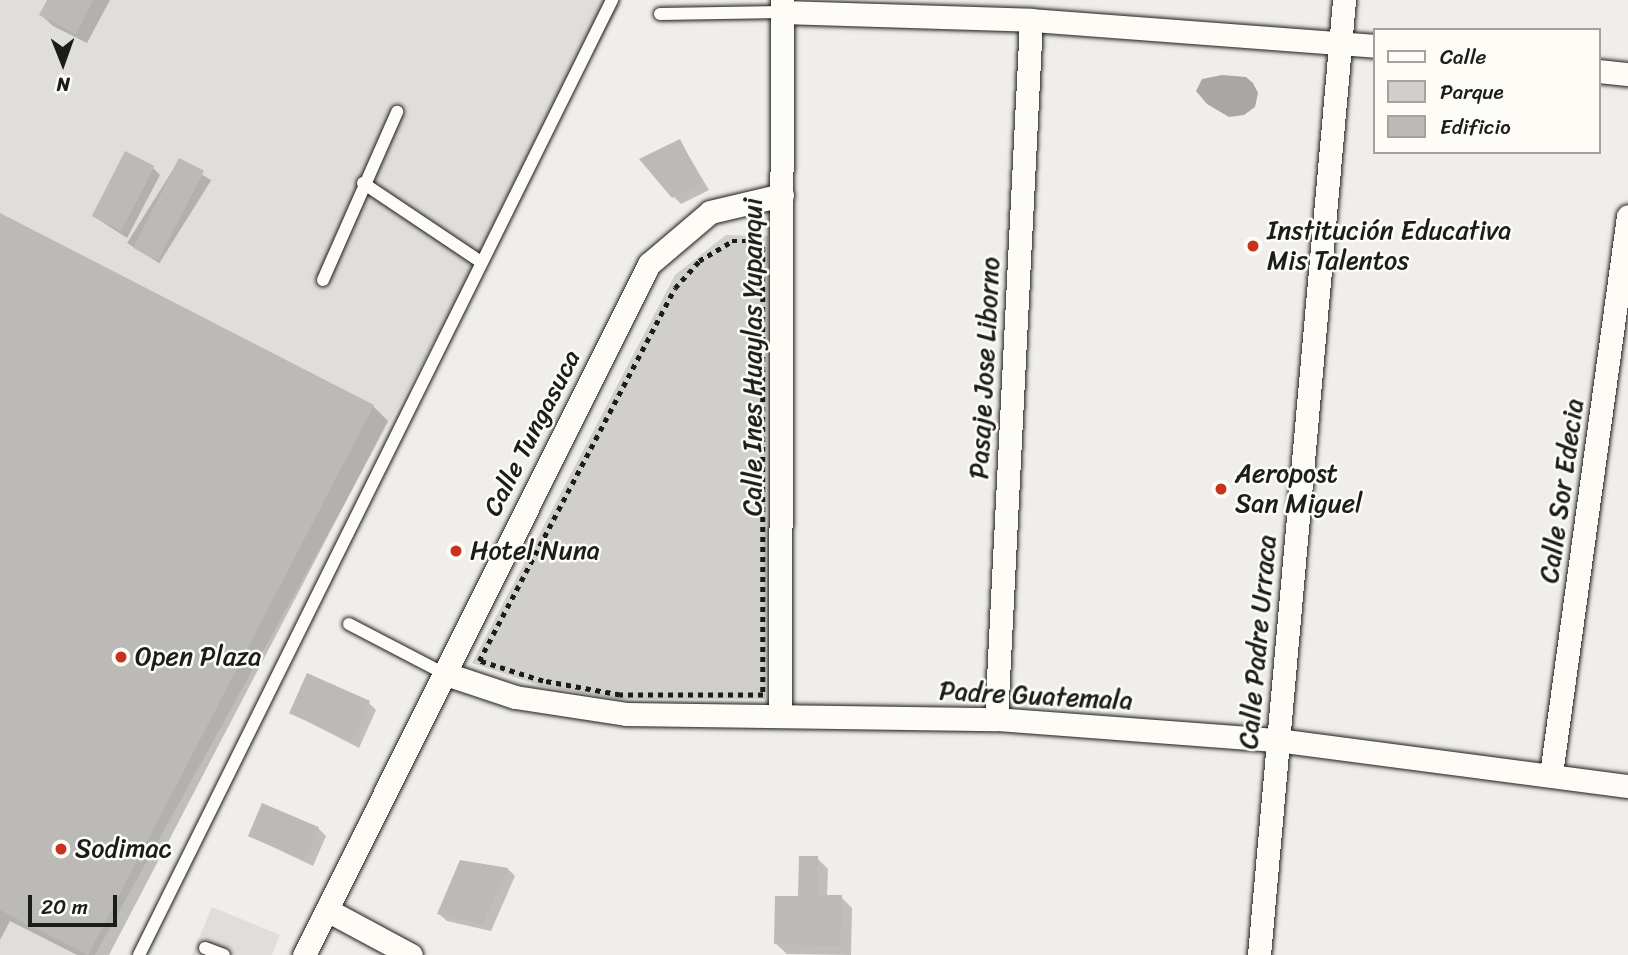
<!DOCTYPE html>
<meta charset="utf-8">
<style>
body{margin:0}
#map{position:relative;width:1628px;height:955px;overflow:hidden;background:#f0eeea;font-family:Sriracha,sans-serif}
div>[style]{position:absolute}
.built>*{inset:0;background:#e0deda}
.green>*{inset:0;background:#d0cfcc}
.water>*{inset:0;background:#a8a7a3}
.shadow>*{inset:0;background:#0003;transform-origin:0 0}
.building>*{inset:0;background:#bbbab6;transform-origin:0 0}
.path>*{height:4.5px;margin-top:-2.25px;transform-origin:0;background:repeating-linear-gradient(90deg,#1c1c1c 0 5px,transparent 0 10px)}
.roads{filter:drop-shadow(0 0 2px #1c1c1c) drop-shadow(0 0 2px #1c1c1c)}
.lane>*{height:12px;margin:-6px;padding:0 6px;transform-origin:6px;border-radius:6px;background:#fdfcf7}
.street>*{height:23px;margin:-11.5px;padding:0 11.5px;transform-origin:11.5px;border-radius:11.5px;background:#fdfcf7}
.dots>*{width:19px;height:19px;translate:-50% -50%;box-sizing:border-box;border:4px solid #fdfcf7;border-radius:50%}
span{translate:-50% -50%;white-space:nowrap;text-align:center;line-height:1.15;-webkit-text-stroke:5px #fdfcf7;paint-order:stroke}
.poi-label{font-size:26px;color:#1c1c1c}
.left{translate:0 -50%;text-align:left}
.street-label{font-size:26px;color:#1c1c1c}
.legend{position:absolute;left:1373px;top:28px;width:228px;height:126px;box-sizing:border-box;background:#fdfcf7;border:2px solid #a3a29f;margin:0;padding:9px 12px;list-style:none;font-size:21px;color:#1c1c1c}
.legend li{display:flex;align-items:center;gap:14px;height:35px}
.legend b{width:35px;border:2px solid #a3a29f}
.north{position:absolute;left:28px;top:28px;width:70px;height:70px;-webkit-text-stroke:5px #fdfcf7;paint-order:stroke;rotate:179deg;font-size:19px;font-weight:700;line-height:28px;text-align:center;color:#1c1c1c}
.north::after{content:'';display:block;margin:auto;width:24px;height:32px;background:#1c1c1c;clip-path:polygon(50% 0,100% 100%,50% 72%,0 100%)}
.scale{position:absolute;left:28px;top:895px;width:89px;height:32px;box-sizing:border-box;border:4px solid #1c1c1c;border-top:0;padding-left:9px;font-size:21px;line-height:24px;white-space:nowrap;color:#1c1c1c;-webkit-text-stroke:5px #fdfcf7;paint-order:stroke}
</style>
<div id="map">
<div class="built">
<i style="clip-path:polygon(0 0,623px 0,95px 955px,0 955px)"></i>
<i style="clip-path:polygon(212px 907px,280px 935px,272px 955px,192px 955px)"></i>
</div>
<div class="green">
<i style="clip-path:polygon(726px 235px,768px 236px,765px 699px,618px 699px,541px 686px,472px 663px,675px 275px)"></i>
</div>
<div class="water">
<i style="clip-path:polygon(1222px 75px,1246px 77px,1253px 83px,1258px 93px,1255px 107px,1244px 115px,1229px 117px,1207px 104px,1196px 91px,1202px 79px)"></i>
</div>
<div class="shadow">
<i style="clip-path:polygon(49px 0,110px 0,87px 43px,53px 26px,41px 15px)"></i>
<i style="clip-path:polygon(680px 141px,709px 190px,681px 204px,674px 197px)"></i>
<i style="left:179px;top:160px;width:38px;height:98px;rotate:32deg"></i>
<i style="clip-path:polygon(153px 168px,160px 175px,127px 238px,93px 216px)"></i>
<i style="clip-path:polygon(0 215px,373px 406px,388px 421px,109px 955px,77px 955px,10px 921px,0 940px)"></i>
<i style="clip-path:polygon(369px 703px,376px 710px,359px 748px,291px 713px)"></i>
<i style="clip-path:polygon(318px 828px,326px 836px,313px 866px,250px 836px)"></i>
<i style="clip-path:polygon(817px 858px,828px 869px,827px 897px,841px 897px,852px 908px,851px 955px,787px 954px,775px 943px)"></i>
<i style="clip-path:polygon(461px 862px,508px 869px,515px 876px,491px 931px,447px 921px,439px 914px)"></i>
</div>
<div class="building">
<i style="clip-path:polygon(47px 0,93px 0,76px 34px,39px 15px)"></i>
<i style="clip-path:polygon(680px 139px,702px 183px,672px 198px,639px 159px)"></i>
<i style="left:125px;top:151px;width:33px;height:73px;rotate:27deg"></i>
<i style="left:179px;top:158px;width:28px;height:101px;rotate:27deg"></i>
<i style="clip-path:polygon(0 213px,374px 405px,88px 955px,0 910px)"></i>
<i style="left:307px;top:673px;width:69px;height:44px;rotate:24deg"></i>
<i style="left:262px;top:803px;width:62px;height:36px;rotate:23deg"></i>
<i style="clip-path:polygon(799px 856px,818px 856px,817px 895px,842px 895px,840px 946px,774px 944px,775px 896px,798px 896px)"></i>
<i style="clip-path:polygon(460px 860px,508px 868px,483px 924px,437px 914px)"></i>
</div>
<div class="path">
<i style="left:732px;top:241px;width:27px"></i>
<i style="left:759px;top:241px;width:7px;rotate:56deg"></i>
<i style="left:763px;top:247px;width:448px;rotate:90deg"></i>
<i style="left:763px;top:695px;width:143px;rotate:180deg"></i>
<i style="left:620px;top:695px;width:78px;rotate:-169.7deg"></i>
<i style="left:543px;top:681px;width:67px;rotate:-162.6deg"></i>
<i style="left:479px;top:661px;width:421px;rotate:-62.3deg"></i>
<i style="left:675px;top:288px;width:36px;rotate:-48deg"></i>
<i style="left:699px;top:261px;width:39px;rotate:-31deg"></i>
</div>
<div class="roads">
<div class="lane">
<i style="left:660px;top:14px;width:122px;rotate:-0.9deg"></i>
<i style="left:363px;top:183px;width:142px;rotate:33.8deg"></i>
<i style="left:323px;top:280px;width:184px;rotate:-66.2deg"></i>
<i style="left:349px;top:624px;width:106px;rotate:27.5deg"></i>
<i style="left:205px;top:948px;width:20px;rotate:20deg"></i>
<i style="left:139px;top:955px;width:1066px;rotate:-63.65deg"></i>
</div>
<div class="street">
<i style="left:782px;top:12px;width:249px;rotate:1.8deg"></i>
<i style="left:1031px;top:20px;width:344px;rotate:4.3deg"></i>
<i style="left:1598px;top:71px;width:30px;rotate:6deg"></i>
<i style="left:443px;top:673px;width:76px;rotate:18.4deg"></i>
<i style="left:515px;top:697px;width:112px;rotate:8.7deg"></i>
<i style="left:626px;top:714px;width:370px;rotate:0.8deg"></i>
<i style="left:996px;top:719px;width:282px;rotate:4.3deg"></i>
<i style="left:1277px;top:740px;width:354px;rotate:7.5deg"></i>
<i style="left:780px;top:715px;width:715px;rotate:-89.84deg"></i>
<i style="left:996px;top:719px;width:700px;rotate:-87.13deg"></i>
<i style="left:1551px;top:774px;width:563px;rotate:-82.14deg"></i>
<i style="left:327px;top:910px;width:95px;rotate:28.2deg"></i>
<i style="left:304px;top:955px;width:772px;rotate:-63.47deg"></i>
<i style="left:649px;top:264px;width:80px;rotate:-40.4deg"></i>
<i style="left:710px;top:212px;width:74px;rotate:-13.3deg"></i>
<i style="left:1259px;top:955px;width:959px;rotate:-84.91deg"></i>
</div>
</div>
<div class="dots">
<i style="left:1253px;top:246px;background:#c8321e"></i>
<i style="left:1221px;top:489px;background:#c8321e"></i>
<i style="left:456px;top:551px;background:#c8321e"></i>
<i style="left:121px;top:657px;background:#c8321e"></i>
<i style="left:61px;top:849px;background:#c8321e"></i>
</div>
<div class="poi-label">
<span class="left" style="left:1267px;top:246px">Institución Educativa<br>Mis Talentos</span>
<span class="left" style="left:1235px;top:489px">Aeropost<br>San Miguel</span>
<span class="left" style="left:470px;top:551px">Hotel Nuna</span>
<span class="left" style="left:135px;top:657px">Open Plaza</span>
<span class="left" style="left:75px;top:849px">Sodimac</span>
</div>
<div class="street-label">
<span style="left:753px;top:357px;rotate:-90deg">Calle Ines Huaylas Yupanqui</span>
<span style="left:985px;top:368px;rotate:-87deg">Pasaje Jose Liborno</span>
<span style="left:532px;top:433px;rotate:-63deg">Calle Tungasuca</span>
<span style="left:1562px;top:491px;rotate:-82deg">Calle Sor Edecia</span>
<span style="left:1258px;top:642px;rotate:-85deg">Calle Padre Urraca</span>
<span style="left:1036px;top:696px;rotate:3deg">Padre Guatemala</span>
</div>
<ul class="legend">
<li><b style="height:9px;background:#fdfcf7"></b>Calle</li>
<li><b style="height:19px;background:#d0cfcc"></b>Parque</li>
<li><b style="height:19px;background:#bbbab6"></b>Edificio</li>
</ul>
<div class="north">N</div>
<div class="scale">20 m</div>
</div>
